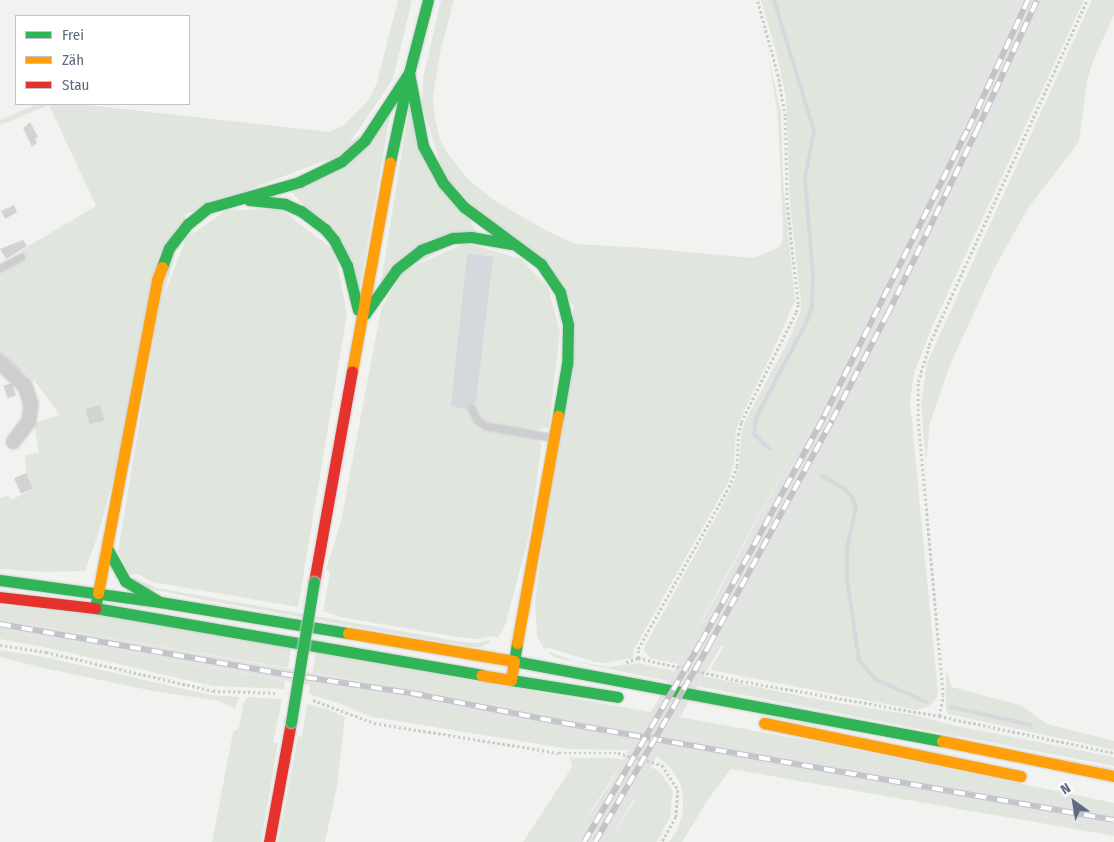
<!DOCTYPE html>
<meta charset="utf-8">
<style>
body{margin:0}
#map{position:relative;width:1114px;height:842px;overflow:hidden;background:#f2f3f0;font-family:"Fira Sans Condensed",sans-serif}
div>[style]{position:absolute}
.built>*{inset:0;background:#e2e3e3}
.green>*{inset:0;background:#e0e6de;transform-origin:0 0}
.water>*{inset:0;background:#d5d8dc}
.stream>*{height:4px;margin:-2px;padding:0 2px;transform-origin:2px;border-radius:2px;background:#d5d8dc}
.building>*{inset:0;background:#d2d3d3;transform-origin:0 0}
.path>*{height:2.5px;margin-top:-1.25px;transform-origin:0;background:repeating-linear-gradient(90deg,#cbcbcb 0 2.5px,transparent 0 5px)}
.roads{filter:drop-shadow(0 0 1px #cfd0d1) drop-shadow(0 0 1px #cfd0d1)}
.lane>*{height:7px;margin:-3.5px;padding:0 3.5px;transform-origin:3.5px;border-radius:3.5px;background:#ceced0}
.street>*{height:14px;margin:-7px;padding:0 7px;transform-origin:7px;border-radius:7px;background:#ceced0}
.fast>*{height:11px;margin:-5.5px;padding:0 5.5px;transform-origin:5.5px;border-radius:5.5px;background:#30b455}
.slow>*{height:11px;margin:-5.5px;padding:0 5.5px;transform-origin:5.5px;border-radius:5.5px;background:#ff9f0a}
.jam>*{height:11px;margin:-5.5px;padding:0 5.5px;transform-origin:5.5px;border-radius:5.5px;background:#e5322d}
.rail>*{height:5.5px;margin-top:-2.75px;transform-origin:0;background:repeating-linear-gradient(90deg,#fff 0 11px,#c4c4c6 0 22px);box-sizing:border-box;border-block:1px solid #c4c4c6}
.bridges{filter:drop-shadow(0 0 1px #ced0d0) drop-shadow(0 0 1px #ced0d0)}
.fast-bridge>*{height:11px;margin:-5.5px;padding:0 5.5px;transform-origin:5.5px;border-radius:5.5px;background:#30b455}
span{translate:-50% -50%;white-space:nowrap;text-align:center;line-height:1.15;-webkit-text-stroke:5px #fff;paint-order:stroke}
.legend{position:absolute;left:15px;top:15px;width:175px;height:90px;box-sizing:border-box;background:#fff;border:1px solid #c0c3cd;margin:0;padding:6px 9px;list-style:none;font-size:15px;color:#616a82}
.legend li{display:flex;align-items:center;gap:10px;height:25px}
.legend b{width:25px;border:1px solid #c0c3cd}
.north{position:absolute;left:1049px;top:777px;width:50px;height:50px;-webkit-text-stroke:4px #fff;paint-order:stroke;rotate:328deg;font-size:14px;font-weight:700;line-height:20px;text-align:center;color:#616a82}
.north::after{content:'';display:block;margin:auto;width:18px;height:22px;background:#616a82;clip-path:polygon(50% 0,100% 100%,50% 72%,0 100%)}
</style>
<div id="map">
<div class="built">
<i style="clip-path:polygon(1012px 0,1049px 0,898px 324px,802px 507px,670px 734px,1114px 812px,1114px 829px,662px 747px,610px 842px,571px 842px,612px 781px,633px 742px,0 630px,0 619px,641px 730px,725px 580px,822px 400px)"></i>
</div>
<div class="green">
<i style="clip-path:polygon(398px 0,412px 0,393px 79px,342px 154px,186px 214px,98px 535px,85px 571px,43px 572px,0 569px,0 498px,8px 495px,11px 500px,33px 489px,26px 473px,25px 455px,39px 453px,34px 423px,60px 415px,34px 380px,31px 382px,0 351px,0 273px,27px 259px,26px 255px,20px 251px,96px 206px,49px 105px,0 125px,0 120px,37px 104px,78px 104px,330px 132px,344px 125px,368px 101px,377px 83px)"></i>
<i style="clip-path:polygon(441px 0,454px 0,441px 49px,433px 96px,435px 117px,440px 140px,448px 154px,468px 179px,492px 199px,545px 230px,576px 244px,645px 248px,752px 258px,778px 248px,782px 242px,783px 231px,778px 118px,768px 54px,781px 112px,783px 181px,795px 301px,772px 353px,739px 421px,736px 431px,734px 463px,729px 481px,634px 649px,633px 658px,604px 663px,591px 661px,549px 648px,544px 649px,537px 636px,535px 600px,574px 306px,445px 178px,422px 105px,423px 78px)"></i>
<i style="clip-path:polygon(761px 0,1012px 0,822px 400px,678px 664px,650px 658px,644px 650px,645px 646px,729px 493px,739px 468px,741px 436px,744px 423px,787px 343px,800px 313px,801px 304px,790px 205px,786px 99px,777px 55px)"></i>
<i style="clip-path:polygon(1049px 0,1084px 0,932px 327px,914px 373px,910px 401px,938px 693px,936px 699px,929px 706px,917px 710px,710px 670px,724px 646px,721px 645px,802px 507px,898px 324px)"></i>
<i style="clip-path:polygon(1092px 0,1114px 0,1114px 15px,1093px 61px,1087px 81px,1079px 142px,1028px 208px,995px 267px,950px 365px,930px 423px,926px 463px,921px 404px,927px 363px)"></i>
<i style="clip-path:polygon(409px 107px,476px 232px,381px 282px)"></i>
<i style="clip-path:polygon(391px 111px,359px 292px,352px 259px,290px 190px)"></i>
<i style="clip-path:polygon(281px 209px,335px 251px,347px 314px,298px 607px,152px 582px,138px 574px,129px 574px,118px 551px,158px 311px,186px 238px,227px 210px)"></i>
<i style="clip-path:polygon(466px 243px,521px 259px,548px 287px,560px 332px,549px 427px,534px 431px,487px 424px,478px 413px,471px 413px,471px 418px,475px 424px,485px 430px,536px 438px,542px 444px,529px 535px,506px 623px,498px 638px,491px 636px,477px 639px,458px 637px,340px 617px,323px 611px,330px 572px,326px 570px,341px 521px,381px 309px,404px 270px)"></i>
<i style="clip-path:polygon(135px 578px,157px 588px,457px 641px,476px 643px,489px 640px,492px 642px,480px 647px,472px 647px,205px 600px,144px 588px,132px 579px)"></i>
<i style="clip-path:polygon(0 605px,91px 614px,291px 648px,288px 668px,0 619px)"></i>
<i style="clip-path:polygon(0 630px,285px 681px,284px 689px,213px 686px,53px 649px,0 639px)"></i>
<i style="clip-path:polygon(0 650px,44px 657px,211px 695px,239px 697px,235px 709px,219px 701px,153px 691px,43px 668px,0 657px)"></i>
<i style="clip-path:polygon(550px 652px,573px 661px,609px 667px,638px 663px,674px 671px,668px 681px,556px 658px,548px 653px)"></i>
<i style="left:316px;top:653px;width:341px;height:20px;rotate:10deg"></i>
<i style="clip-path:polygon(946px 670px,952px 687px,1020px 705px,1047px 724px,1114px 741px,1114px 750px,948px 714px,946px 710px)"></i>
<i style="clip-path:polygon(703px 676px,837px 703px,915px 715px,952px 725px,1114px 757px,1114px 766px,697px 686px)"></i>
<i style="clip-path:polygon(310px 684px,634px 742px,629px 750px,569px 749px,372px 717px,338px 703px,309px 694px)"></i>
<i style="clip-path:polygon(247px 697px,282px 699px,273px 743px,278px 743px,261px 842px,212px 842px,233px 732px,239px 728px,243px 704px)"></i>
<i style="clip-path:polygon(307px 704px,330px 710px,345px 717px,337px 786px,325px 842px,278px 842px,298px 737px,302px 736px)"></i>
<i style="clip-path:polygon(679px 717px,827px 744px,1114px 803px,1114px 812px,670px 734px)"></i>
<i style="clip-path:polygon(662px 747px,1114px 829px,1114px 836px,731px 769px,709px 798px,682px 842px,669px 842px,678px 829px,683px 811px,683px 796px,680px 783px,671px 768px,657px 756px)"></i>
<i style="clip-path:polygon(570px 758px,615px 758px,624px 760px,571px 842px,523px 842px,572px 767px)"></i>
<i style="clip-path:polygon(651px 767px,659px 771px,673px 791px,670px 817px,657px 842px,610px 842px,634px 801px,636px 794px)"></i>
</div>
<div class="water">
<i style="clip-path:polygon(467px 254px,493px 257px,476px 402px,465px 409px,451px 406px)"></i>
</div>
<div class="stream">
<i style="left:0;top:353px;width:26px;rotate:43deg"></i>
<i style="left:770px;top:449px;width:22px;rotate:-137deg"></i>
<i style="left:754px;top:434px;width:16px;rotate:-83deg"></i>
<i style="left:756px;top:418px;width:110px;rotate:-62.3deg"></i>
<i style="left:807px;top:321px;width:16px;rotate:-72deg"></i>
<i style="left:812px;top:306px;width:30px;rotate:-88deg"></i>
<i style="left:813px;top:276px;width:98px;rotate:-94.7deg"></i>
<i style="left:805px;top:178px;width:48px;rotate:-79.2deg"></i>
<i style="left:814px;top:131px;width:137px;rotate:-107deg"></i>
<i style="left:822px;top:476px;width:26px;rotate:29deg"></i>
<i style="left:845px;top:489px;width:11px;rotate:49deg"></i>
<i style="left:852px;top:497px;width:12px;rotate:70deg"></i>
<i style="left:856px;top:508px;width:41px;rotate:102.7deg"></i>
<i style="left:847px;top:548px;width:32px;rotate:90deg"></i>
<i style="left:847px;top:580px;width:81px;rotate:81.5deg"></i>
<i style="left:859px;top:660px;width:25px;rotate:50deg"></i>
<i style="left:875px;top:679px;width:56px;rotate:24.3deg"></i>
<i style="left:951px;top:707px;width:82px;rotate:12.7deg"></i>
</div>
<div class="building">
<i style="clip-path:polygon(30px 122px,38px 137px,35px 139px,37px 143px,32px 147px,23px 128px)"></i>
<i style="clip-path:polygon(14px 205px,17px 212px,5px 219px,1px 211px)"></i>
<i style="clip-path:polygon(23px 240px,27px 246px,6px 259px,0 249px)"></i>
<i style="left:12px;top:383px;width:13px;height:9px;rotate:72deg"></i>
<i style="left:100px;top:405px;width:16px;height:15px;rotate:75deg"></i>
<i style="left:26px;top:473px;width:17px;height:13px;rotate:66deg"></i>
</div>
<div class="path">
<i style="left:0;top:645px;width:47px;rotate:8.7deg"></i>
<i style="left:46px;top:652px;width:171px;rotate:13.1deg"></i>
<i style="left:213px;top:691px;width:65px;rotate:1.8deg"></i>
<i style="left:638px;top:658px;width:9px;rotate:-90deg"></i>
<i style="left:638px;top:649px;width:186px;rotate:-60.7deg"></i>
<i style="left:729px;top:487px;width:22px;rotate:-69deg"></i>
<i style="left:737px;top:466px;width:31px;rotate:-88deg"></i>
<i style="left:738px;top:435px;width:13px;rotate:-77deg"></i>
<i style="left:741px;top:422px;width:123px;rotate:-63.4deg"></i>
<i style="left:796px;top:312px;width:8px;rotate:-76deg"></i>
<i style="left:798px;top:304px;width:100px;rotate:-96.3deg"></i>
<i style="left:787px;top:205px;width:89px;rotate:-91.3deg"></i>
<i style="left:785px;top:116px;width:41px;rotate:-99.9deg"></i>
<i style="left:778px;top:76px;width:79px;rotate:-105.4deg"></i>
<i style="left:626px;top:662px;width:13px;rotate:-18deg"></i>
<i style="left:638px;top:658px;width:106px;rotate:12.6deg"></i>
<i style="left:741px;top:681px;width:201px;rotate:10deg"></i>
<i style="left:939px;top:716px;width:179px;rotate:11.9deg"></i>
<i style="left:313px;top:700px;width:65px;rotate:20.7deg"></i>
<i style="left:374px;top:723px;width:187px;rotate:9.2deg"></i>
<i style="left:559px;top:753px;width:59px"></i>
<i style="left:618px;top:753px;width:46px;rotate:15.3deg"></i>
<i style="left:662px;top:765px;width:30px;rotate:57deg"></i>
<i style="left:678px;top:790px;width:27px;rotate:94deg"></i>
<i style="left:676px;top:817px;width:29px;rotate:119deg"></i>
<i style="left:939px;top:716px;width:21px;rotate:-79deg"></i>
<i style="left:943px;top:695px;width:275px;rotate:-95.2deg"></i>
<i style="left:918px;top:421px;width:39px;rotate:-90deg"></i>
<i style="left:918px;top:382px;width:39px;rotate:-73deg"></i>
<i style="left:929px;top:345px;width:379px;rotate:-65.4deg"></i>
</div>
<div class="roads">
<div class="lane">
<i style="left:0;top:268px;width:24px;rotate:-28deg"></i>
<i style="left:471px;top:408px;width:13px;rotate:63deg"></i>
<i style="left:477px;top:420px;width:11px;rotate:34deg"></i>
<i style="left:486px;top:426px;width:64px;rotate:9.9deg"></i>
</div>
<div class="street">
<i style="left:0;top:363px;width:34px;rotate:43deg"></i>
<i style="left:25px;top:386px;width:19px;rotate:72deg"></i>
<i style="left:31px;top:404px;width:17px;rotate:97deg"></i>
<i style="left:29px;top:421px;width:26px;rotate:127deg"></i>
</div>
<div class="fast">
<i style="left:409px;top:73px;width:74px;rotate:79.1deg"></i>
<i style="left:423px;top:146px;width:42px;rotate:61.6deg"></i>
<i style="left:443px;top:183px;width:32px;rotate:49deg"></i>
<i style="left:464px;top:207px;width:96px;rotate:36.5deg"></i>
<i style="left:541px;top:264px;width:34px;rotate:56deg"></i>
<i style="left:560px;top:292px;width:34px;rotate:76deg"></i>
<i style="left:568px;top:325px;width:39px;rotate:91deg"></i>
<i style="left:567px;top:364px;width:53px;rotate:99.8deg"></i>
<i style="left:390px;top:162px;width:91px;rotate:-77.9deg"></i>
<i style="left:409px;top:73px;width:75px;rotate:-75.4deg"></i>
<i style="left:249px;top:200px;width:36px;rotate:6deg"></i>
<i style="left:285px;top:204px;width:17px;rotate:24deg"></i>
<i style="left:301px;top:211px;width:30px;rotate:37deg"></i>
<i style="left:325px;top:229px;width:14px;rotate:51deg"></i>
<i style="left:334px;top:240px;width:28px;rotate:63deg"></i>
<i style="left:347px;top:265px;width:46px;rotate:76.3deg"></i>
<i style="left:162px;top:267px;width:20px;rotate:-70deg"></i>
<i style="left:169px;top:248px;width:31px;rotate:-52deg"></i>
<i style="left:188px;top:224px;width:26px;rotate:-39deg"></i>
<i style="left:208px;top:208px;width:95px;rotate:-15.9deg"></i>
<i style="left:299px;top:182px;width:48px;rotate:-26deg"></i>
<i style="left:342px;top:161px;width:31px;rotate:-42deg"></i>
<i style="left:365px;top:140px;width:80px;rotate:-56.7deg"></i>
<i style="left:365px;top:314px;width:55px;rotate:-54.6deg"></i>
<i style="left:397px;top:269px;width:31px;rotate:-38deg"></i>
<i style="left:421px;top:250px;width:34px;rotate:-21deg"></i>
<i style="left:453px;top:238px;width:18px;rotate:-3deg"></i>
<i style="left:471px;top:237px;width:40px;rotate:10deg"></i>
<i style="left:107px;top:548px;width:38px;rotate:61deg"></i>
<i style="left:125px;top:581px;width:41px;rotate:31deg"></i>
<i style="left:160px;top:602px;width:191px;rotate:9.4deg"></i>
<i style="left:0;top:580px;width:161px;rotate:7.9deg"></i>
<i style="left:98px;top:593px;width:15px;rotate:101deg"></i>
<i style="left:95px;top:608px;width:392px;rotate:9.8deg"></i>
<i style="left:517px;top:643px;width:18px;rotate:99deg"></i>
<i style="left:514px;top:661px;width:435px;rotate:10.6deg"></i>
<i style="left:511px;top:680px;width:108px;rotate:9deg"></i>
</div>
<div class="slow">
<i style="left:352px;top:371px;width:212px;rotate:-79.7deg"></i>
<i style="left:98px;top:593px;width:319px;rotate:-79.3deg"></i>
<i style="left:157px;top:280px;width:14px;rotate:-69deg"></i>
<i style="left:348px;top:633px;width:168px;rotate:9.6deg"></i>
<i style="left:514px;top:661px;width:19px;rotate:99deg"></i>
<i style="left:511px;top:680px;width:30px;rotate:-171deg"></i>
<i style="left:517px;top:643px;width:231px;rotate:-79.8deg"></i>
<i style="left:764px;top:723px;width:262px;rotate:11.7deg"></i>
<i style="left:942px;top:741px;width:176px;rotate:11.5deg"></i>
</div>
<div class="jam">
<i style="left:314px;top:582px;width:214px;rotate:-79.8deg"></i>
<i style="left:0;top:597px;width:96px;rotate:6.6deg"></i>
<i style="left:269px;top:842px;width:122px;rotate:-79.6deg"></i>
</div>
</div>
<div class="rail">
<i style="left:0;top:624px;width:288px;rotate:10deg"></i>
<i style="left:284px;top:674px;width:128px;rotate:8.5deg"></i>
<i style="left:411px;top:693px;width:156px;rotate:11.1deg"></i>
<i style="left:564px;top:723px;width:558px;rotate:10deg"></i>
<i style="left:584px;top:842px;width:232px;rotate:-59.7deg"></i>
<i style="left:701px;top:642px;width:257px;rotate:-61.4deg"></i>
<i style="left:824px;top:416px;width:321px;rotate:-63.4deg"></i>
<i style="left:968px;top:129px;width:142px;rotate:-65.1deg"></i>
<i style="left:595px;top:842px;width:228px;rotate:-59.9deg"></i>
<i style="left:709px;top:645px;width:256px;rotate:-61.3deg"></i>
<i style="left:832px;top:420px;width:119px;rotate:-62.4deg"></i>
<i style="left:887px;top:315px;width:203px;rotate:-64.1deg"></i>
<i style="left:976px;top:132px;width:145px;rotate:-65.2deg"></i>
</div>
<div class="bridges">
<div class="fast-bridge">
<i style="left:291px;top:722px;width:142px;rotate:-80.7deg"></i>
</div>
</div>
<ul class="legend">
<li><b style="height:6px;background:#30b455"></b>Frei</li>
<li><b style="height:6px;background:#ff9f0a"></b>Zäh</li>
<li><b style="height:6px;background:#e5322d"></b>Stau</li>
</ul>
<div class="north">N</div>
</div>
